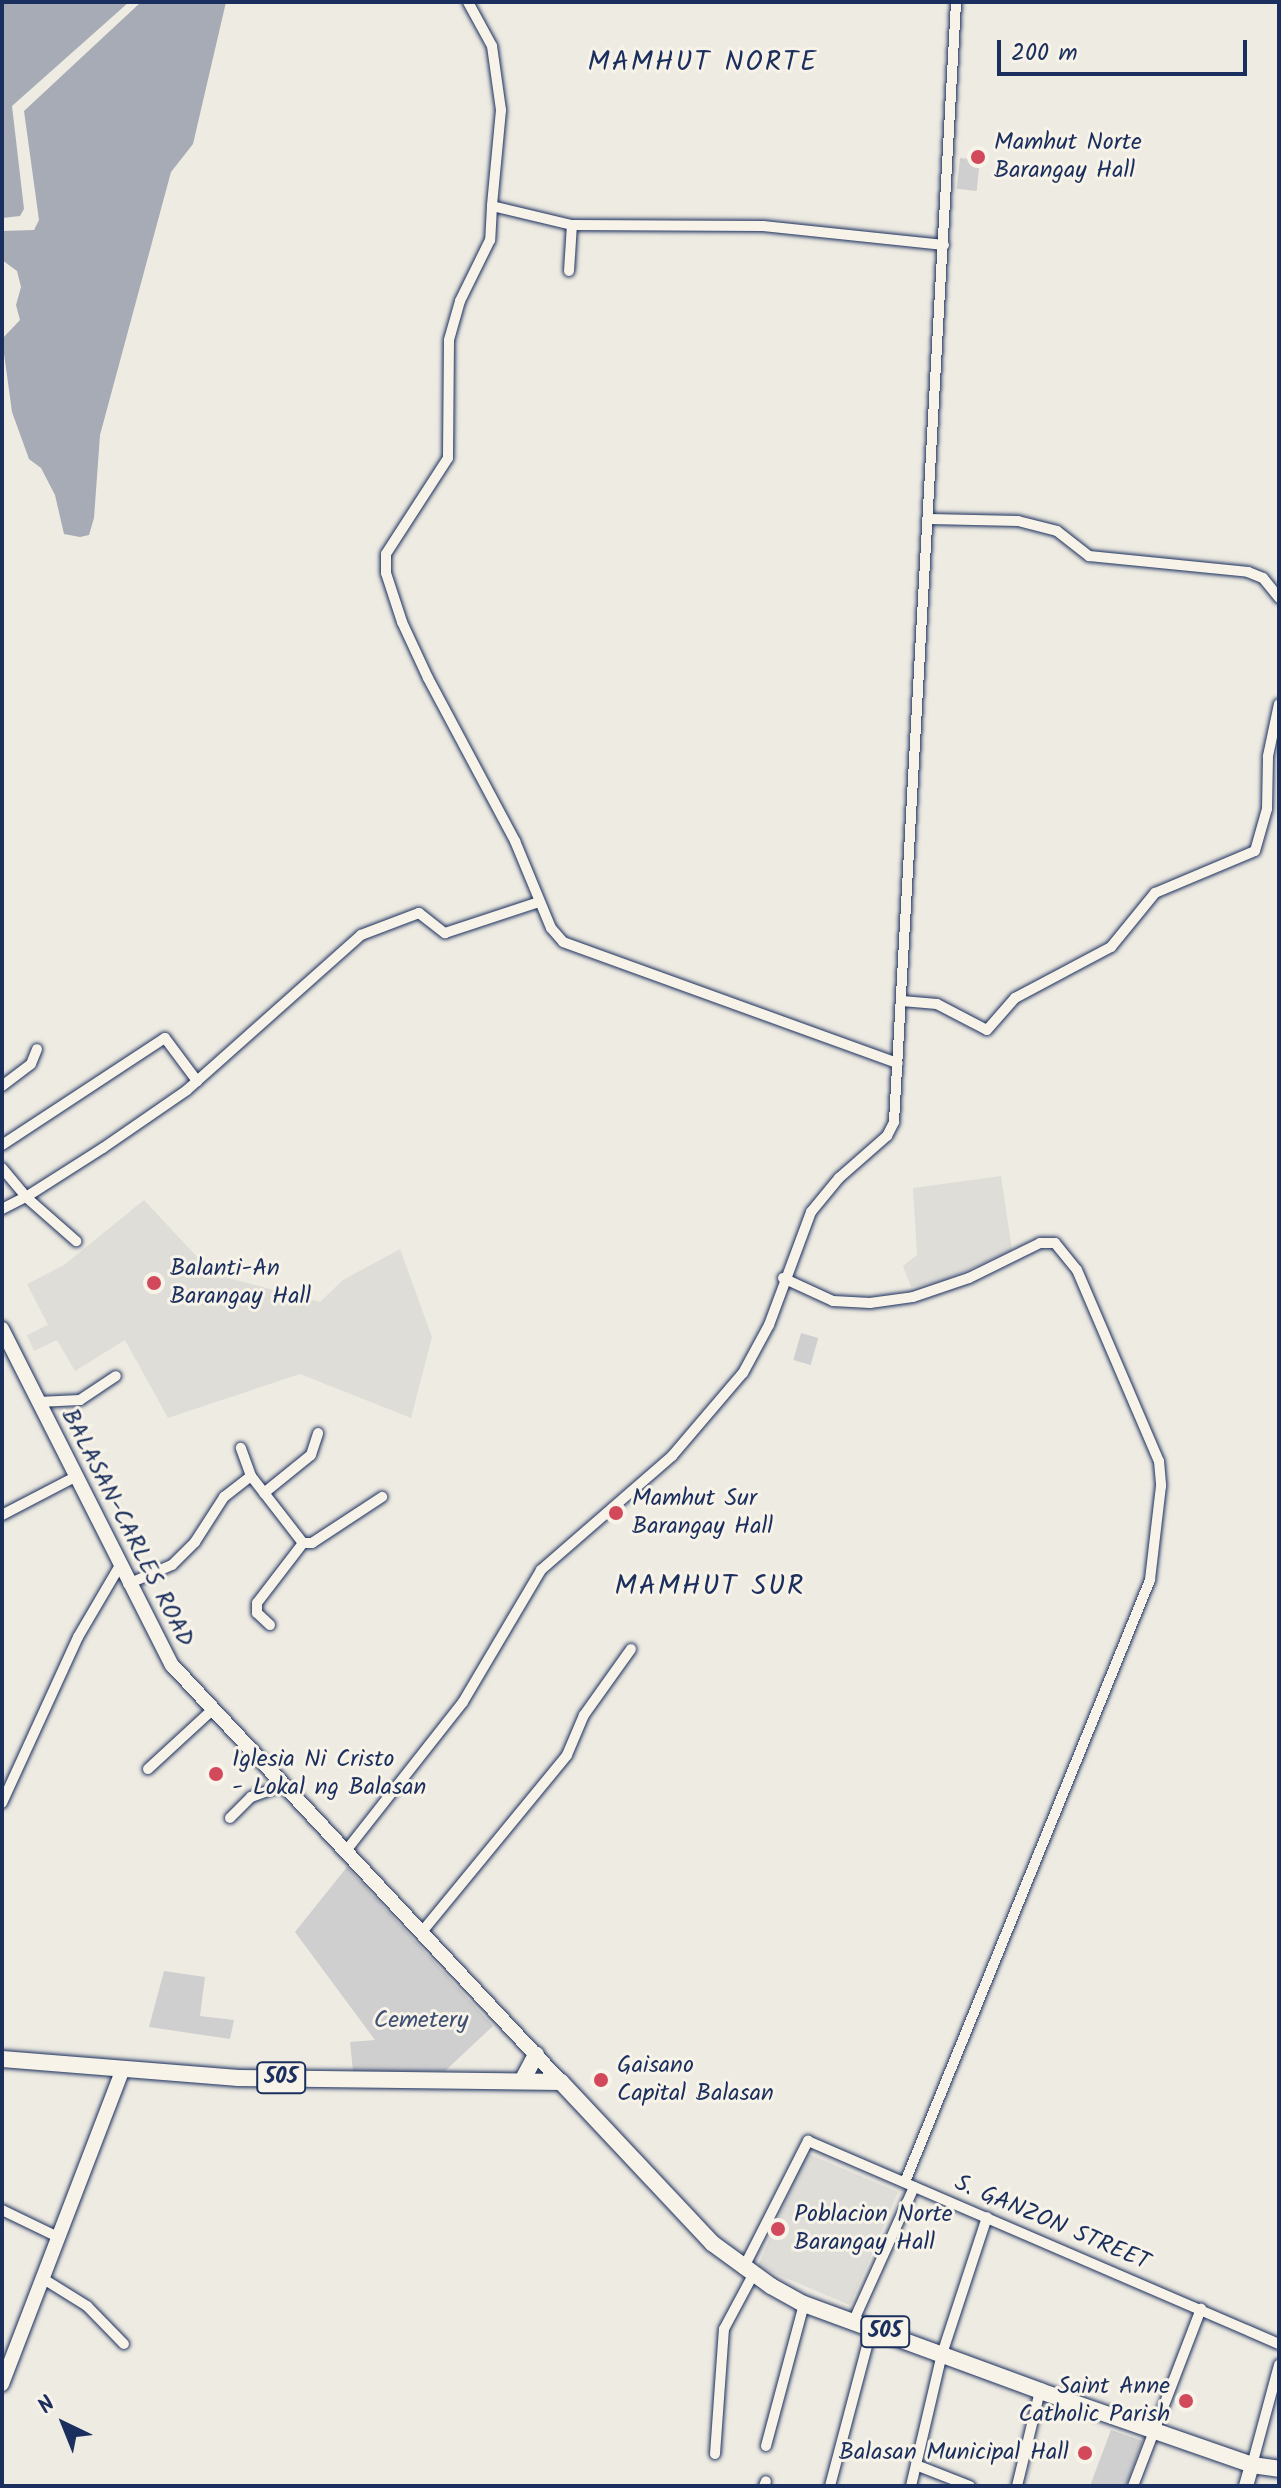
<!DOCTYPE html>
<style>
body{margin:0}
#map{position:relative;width:1281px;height:2488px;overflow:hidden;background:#eeebe2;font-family:Kalam,sans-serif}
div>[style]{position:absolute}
.built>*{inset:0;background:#deddd8;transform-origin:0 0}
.green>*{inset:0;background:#cfcfcf;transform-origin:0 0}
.water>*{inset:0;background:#a6abb5}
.roads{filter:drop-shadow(0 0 2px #1b2f5e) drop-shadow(0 0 2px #1b2f5e)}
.street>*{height:10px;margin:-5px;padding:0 5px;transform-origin:5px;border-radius:5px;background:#f7f3e8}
.secondary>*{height:14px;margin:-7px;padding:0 7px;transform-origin:7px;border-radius:7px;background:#f7f3e8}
.primary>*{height:16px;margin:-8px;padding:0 8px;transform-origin:8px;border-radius:8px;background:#f7f3e8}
.dots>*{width:22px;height:22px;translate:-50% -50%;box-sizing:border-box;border:4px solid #f7f3e8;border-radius:50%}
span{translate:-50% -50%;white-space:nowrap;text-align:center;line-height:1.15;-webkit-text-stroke:6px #f7f3e8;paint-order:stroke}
.shield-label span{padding:2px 6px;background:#f7f3e8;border:2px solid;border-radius:6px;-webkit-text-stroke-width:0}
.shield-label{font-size:22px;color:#1b2f5e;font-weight:700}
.poi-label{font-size:24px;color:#1b2f5e}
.left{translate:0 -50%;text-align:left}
.right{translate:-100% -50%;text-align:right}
.street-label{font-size:24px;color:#1b2f5e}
.park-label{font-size:24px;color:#3f4f75}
.quarter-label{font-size:28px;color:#1b2f5e;letter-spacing:2px}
.frame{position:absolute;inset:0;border:4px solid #1b2f5e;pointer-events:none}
.north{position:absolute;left:24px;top:2384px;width:80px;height:80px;-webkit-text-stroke:6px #f7f3e8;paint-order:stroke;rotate:317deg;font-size:22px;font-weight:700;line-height:32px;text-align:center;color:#1b2f5e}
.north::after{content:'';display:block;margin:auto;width:28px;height:36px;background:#1b2f5e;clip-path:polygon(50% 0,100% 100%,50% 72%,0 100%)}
.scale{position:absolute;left:997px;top:40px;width:250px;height:36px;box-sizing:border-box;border:4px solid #1b2f5e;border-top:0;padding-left:10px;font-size:24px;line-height:28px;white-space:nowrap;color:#1b2f5e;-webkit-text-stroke:6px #f7f3e8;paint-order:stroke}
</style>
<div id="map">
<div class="built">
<i style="clip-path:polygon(1001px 1176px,1012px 1250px,943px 1281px,911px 1287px,903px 1266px,917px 1255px,913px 1188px)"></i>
<i style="clip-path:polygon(144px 1200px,213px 1274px,320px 1302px,343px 1280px,400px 1249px,432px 1337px,411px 1418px,300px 1374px,168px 1418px,125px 1340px,75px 1371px,57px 1340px,34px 1351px,27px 1335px,48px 1325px,27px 1284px,64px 1265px)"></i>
<i style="left:806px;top:2153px;width:100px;height:123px;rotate:23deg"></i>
</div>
<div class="green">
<i style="left:960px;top:158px;width:20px;height:31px;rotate:6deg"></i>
<i style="left:801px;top:1333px;width:18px;height:28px;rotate:16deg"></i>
<i style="clip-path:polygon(347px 1867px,493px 2026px,445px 2071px,353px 2071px,350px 2042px,375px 2040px,295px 1932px)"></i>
<i style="clip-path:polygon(164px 1971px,205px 1977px,200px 2016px,234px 2020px,230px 2039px,149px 2027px)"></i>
<i style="clip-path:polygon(1111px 2430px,1143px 2441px,1126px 2486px,1090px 2486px)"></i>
</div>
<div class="water">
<i style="clip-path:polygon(2px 2px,129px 2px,12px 106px,24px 209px,20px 216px,2px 218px)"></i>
<i style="clip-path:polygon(141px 2px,226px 2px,193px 144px,171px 172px,100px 435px,94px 518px,89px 535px,80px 537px,64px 534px,55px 495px,41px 468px,29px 459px,12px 412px,2px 339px,20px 320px,16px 305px,21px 287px,17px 271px,2px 260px,2px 231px,34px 230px,39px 220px,24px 111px)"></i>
</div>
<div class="roads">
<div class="street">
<i style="left:468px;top:2px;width:50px;rotate:61.4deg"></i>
<i style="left:492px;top:46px;width:65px;rotate:82deg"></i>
<i style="left:501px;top:110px;width:96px;rotate:95.4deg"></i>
<i style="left:492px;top:206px;width:82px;rotate:13.4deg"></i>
<i style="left:572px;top:225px;width:191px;rotate:0.3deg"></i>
<i style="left:763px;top:226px;width:182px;rotate:6deg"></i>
<i style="left:492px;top:206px;width:34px;rotate:93deg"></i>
<i style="left:490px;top:240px;width:68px;rotate:116.2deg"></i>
<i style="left:460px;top:301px;width:41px;rotate:105.8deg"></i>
<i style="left:449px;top:340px;width:118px;rotate:90.5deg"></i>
<i style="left:448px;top:458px;width:114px;rotate:122.9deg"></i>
<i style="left:386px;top:554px;width:19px;rotate:90deg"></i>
<i style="left:386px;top:573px;width:52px;rotate:71.9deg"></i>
<i style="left:402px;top:622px;width:62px;rotate:65.1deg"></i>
<i style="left:428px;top:678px;width:185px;rotate:61.9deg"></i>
<i style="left:515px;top:841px;width:94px;rotate:67.5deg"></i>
<i style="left:551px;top:928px;width:18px;rotate:49deg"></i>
<i style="left:563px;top:942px;width:356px;rotate:19.9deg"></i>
<i style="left:569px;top:271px;width:46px;rotate:-86.3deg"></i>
<i style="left:930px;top:519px;width:88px;rotate:1.3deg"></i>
<i style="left:1018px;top:521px;width:40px;rotate:14.4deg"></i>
<i style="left:1057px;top:531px;width:41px;rotate:38deg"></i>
<i style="left:1089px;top:556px;width:160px;rotate:5.7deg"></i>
<i style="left:1248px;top:572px;width:16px;rotate:22deg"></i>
<i style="left:1263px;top:578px;width:26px;rotate:51deg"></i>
<i style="left:902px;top:1001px;width:35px;rotate:5deg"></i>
<i style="left:937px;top:1004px;width:56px;rotate:27.5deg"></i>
<i style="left:987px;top:1030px;width:43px;rotate:-48.8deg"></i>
<i style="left:1015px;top:998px;width:109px;rotate:-28deg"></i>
<i style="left:1111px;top:947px;width:70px;rotate:-50.8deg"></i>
<i style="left:1155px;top:893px;width:108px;rotate:-22.8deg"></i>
<i style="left:1255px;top:851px;width:44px;rotate:-74.1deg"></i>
<i style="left:1267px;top:809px;width:53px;rotate:-88.9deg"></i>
<i style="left:1268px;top:756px;width:53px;rotate:-78.1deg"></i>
<i style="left:2px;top:1086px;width:36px;rotate:-37deg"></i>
<i style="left:31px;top:1064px;width:16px;rotate:-68deg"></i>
<i style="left:2px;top:1145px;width:195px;rotate:-33.3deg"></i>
<i style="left:165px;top:1038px;width:54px;rotate:53.3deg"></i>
<i style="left:2px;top:1168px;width:38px;rotate:50deg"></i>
<i style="left:26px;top:1197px;width:91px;rotate:-32.5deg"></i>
<i style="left:103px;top:1148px;width:102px;rotate:-34.6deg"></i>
<i style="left:187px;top:1090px;width:233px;rotate:-41.7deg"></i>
<i style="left:361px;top:935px;width:62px;rotate:-20.8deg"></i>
<i style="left:419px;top:913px;width:33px;rotate:38deg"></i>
<i style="left:445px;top:933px;width:99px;rotate:-18.3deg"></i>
<i style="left:2px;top:1209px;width:27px;rotate:-27deg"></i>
<i style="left:26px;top:1197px;width:67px;rotate:41.3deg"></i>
<i style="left:783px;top:1278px;width:55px;rotate:24.7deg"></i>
<i style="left:833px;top:1301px;width:37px;rotate:3deg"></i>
<i style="left:870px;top:1303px;width:43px;rotate:-7.9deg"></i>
<i style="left:913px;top:1297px;width:59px;rotate:-18.7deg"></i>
<i style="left:969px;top:1278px;width:79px;rotate:-26.2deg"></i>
<i style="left:1040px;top:1243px;width:15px"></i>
<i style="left:1055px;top:1243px;width:35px;rotate:51deg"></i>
<i style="left:1077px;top:1270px;width:208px;rotate:66.8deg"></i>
<i style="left:1159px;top:1461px;width:25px;rotate:85deg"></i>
<i style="left:1161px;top:1486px;width:95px;rotate:96.7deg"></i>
<i style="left:1150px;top:1580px;width:650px;rotate:112.15deg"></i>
<i style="left:38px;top:1402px;width:42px;rotate:-2.7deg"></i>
<i style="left:80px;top:1400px;width:43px;rotate:-33.7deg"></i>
<i style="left:251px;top:1476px;width:85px;rotate:52.2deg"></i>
<i style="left:303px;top:1543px;width:9px"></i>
<i style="left:312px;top:1543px;width:84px;rotate:-33.3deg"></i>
<i style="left:264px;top:1493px;width:60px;rotate:-39deg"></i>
<i style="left:311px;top:1455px;width:23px;rotate:-72deg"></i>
<i style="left:2px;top:1515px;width:82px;rotate:-27.5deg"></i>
<i style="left:128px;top:1584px;width:48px;rotate:-23.4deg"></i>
<i style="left:172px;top:1565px;width:33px;rotate:-45deg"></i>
<i style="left:195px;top:1542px;width:54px;rotate:-57.2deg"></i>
<i style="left:224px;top:1497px;width:34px;rotate:-38deg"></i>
<i style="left:251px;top:1476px;width:30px;rotate:-110deg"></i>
<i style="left:270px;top:1625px;width:18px;rotate:-137deg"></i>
<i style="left:257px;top:1613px;width:10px;rotate:-90deg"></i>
<i style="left:257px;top:1603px;width:76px;rotate:-52.5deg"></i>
<i style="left:148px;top:1769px;width:86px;rotate:-42.6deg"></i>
<i style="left:2px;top:1803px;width:183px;rotate:-65.4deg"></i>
<i style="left:78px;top:1637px;width:81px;rotate:-59.6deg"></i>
<i style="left:230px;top:1818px;width:30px;rotate:-45deg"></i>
<i style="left:251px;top:1797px;width:33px;rotate:-20deg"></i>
<i style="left:345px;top:1852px;width:191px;rotate:-51.8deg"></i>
<i style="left:463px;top:1702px;width:153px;rotate:-59.4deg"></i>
<i style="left:541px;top:1570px;width:174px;rotate:-41deg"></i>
<i style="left:672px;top:1456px;width:109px;rotate:-49.5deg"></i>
<i style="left:743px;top:1373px;width:55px;rotate:-61.6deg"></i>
<i style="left:769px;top:1325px;width:121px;rotate:-69.6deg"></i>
<i style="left:811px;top:1212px;width:44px;rotate:-50.5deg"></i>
<i style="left:839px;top:1178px;width:64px;rotate:-41.2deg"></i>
<i style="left:887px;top:1136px;width:16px;rotate:-63deg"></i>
<i style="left:894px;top:1122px;width:1122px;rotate:-86.83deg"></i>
<i style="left:421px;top:1933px;width:230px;rotate:-50.6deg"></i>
<i style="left:567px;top:1755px;width:43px;rotate:-67deg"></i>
<i style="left:584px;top:1715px;width:81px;rotate:-54.5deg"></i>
<i style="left:2px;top:2210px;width:62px;rotate:25.7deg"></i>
<i style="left:743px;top:2269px;width:144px;rotate:-63.1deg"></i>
<i style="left:808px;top:2141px;width:513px;rotate:23.32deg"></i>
<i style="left:42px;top:2278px;width:53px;rotate:31.9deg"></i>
<i style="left:87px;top:2306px;width:53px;rotate:45.8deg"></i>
<i style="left:854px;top:2320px;width:146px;rotate:-65.7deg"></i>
<i style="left:766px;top:2446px;width:147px;rotate:-75deg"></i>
<i style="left:715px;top:2454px;width:125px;rotate:-85.9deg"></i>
<i style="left:724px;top:2329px;width:61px;rotate:-61.8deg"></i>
<i style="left:916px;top:2465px;width:58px;rotate:21.3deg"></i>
<i style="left:1252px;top:2465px;width:104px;rotate:-74.9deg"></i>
<i style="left:764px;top:2486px;width:5px;rotate:-68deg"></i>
<i style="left:830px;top:2486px;width:164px;rotate:-75.2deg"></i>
<i style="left:911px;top:2486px;width:136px;rotate:-76.8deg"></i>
<i style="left:942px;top:2354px;width:144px;rotate:-71.8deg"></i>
<i style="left:1017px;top:2486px;width:98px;rotate:-76.4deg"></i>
<i style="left:1133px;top:2486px;width:190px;rotate:-69deg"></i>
</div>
<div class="secondary">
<i style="left:2px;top:1329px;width:377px;rotate:63.2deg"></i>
<i style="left:172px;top:1665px;width:570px;rotate:46.99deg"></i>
<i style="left:2px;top:2384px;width:335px;rotate:-69deg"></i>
<i style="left:1246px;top:2486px;width:22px;rotate:-74deg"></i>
</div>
<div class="primary">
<i style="left:2px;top:2059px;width:237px;rotate:4.6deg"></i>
<i style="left:238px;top:2078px;width:323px;rotate:0.7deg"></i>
<i style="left:561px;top:2082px;width:221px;rotate:46.8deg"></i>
<i style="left:712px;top:2243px;width:73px;rotate:36.1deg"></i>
<i style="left:771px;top:2286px;width:38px;rotate:29deg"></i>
<i style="left:804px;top:2304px;width:252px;rotate:20.2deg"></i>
<i style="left:1040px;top:2391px;width:225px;rotate:19.2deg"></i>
<i style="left:1252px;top:2465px;width:27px;rotate:8deg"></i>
<i style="left:522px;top:2081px;width:30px;rotate:-62deg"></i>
</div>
</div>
<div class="dots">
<i style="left:978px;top:157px;background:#d1495b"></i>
<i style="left:154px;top:1283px;background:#d1495b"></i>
<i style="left:616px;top:1513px;background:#d1495b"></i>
<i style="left:216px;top:1774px;background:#d1495b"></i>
<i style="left:601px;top:2080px;background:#d1495b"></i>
<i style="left:778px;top:2229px;background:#d1495b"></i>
<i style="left:1186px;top:2401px;background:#d1495b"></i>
<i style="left:1085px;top:2453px;background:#d1495b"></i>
</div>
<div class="shield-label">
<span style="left:281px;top:2078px">505</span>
<span style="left:885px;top:2332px">505</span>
</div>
<div class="poi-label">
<span class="left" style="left:994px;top:157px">Mamhut Norte<br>Barangay Hall</span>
<span class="left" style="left:170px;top:1283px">Balanti-An<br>Barangay Hall</span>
<span class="left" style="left:632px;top:1513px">Mamhut Sur<br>Barangay Hall</span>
<span class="left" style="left:232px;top:1774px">Iglesia Ni Cristo<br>- Lokal ng Balasan</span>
<span class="left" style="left:617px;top:2080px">Gaisano<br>Capital Balasan</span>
<span class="left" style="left:794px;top:2229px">Poblacion Norte<br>Barangay Hall</span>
<span class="right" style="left:1170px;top:2401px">Saint Anne<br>Catholic Parish</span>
<span class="right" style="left:1069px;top:2453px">Balasan Municipal Hall</span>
</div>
<div class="street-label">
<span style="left:127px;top:1528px;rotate:63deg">BALASAN-CARLES ROAD</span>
<span style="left:1052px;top:2223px;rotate:23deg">S. GANZON STREET</span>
</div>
<div class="park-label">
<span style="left:421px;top:2021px">Cemetery</span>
</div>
<div class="quarter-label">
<span style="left:703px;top:63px">MAMHUT NORTE</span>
<span style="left:710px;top:1587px">MAMHUT SUR</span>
</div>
<div class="frame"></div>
<div class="north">N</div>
<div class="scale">200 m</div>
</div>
